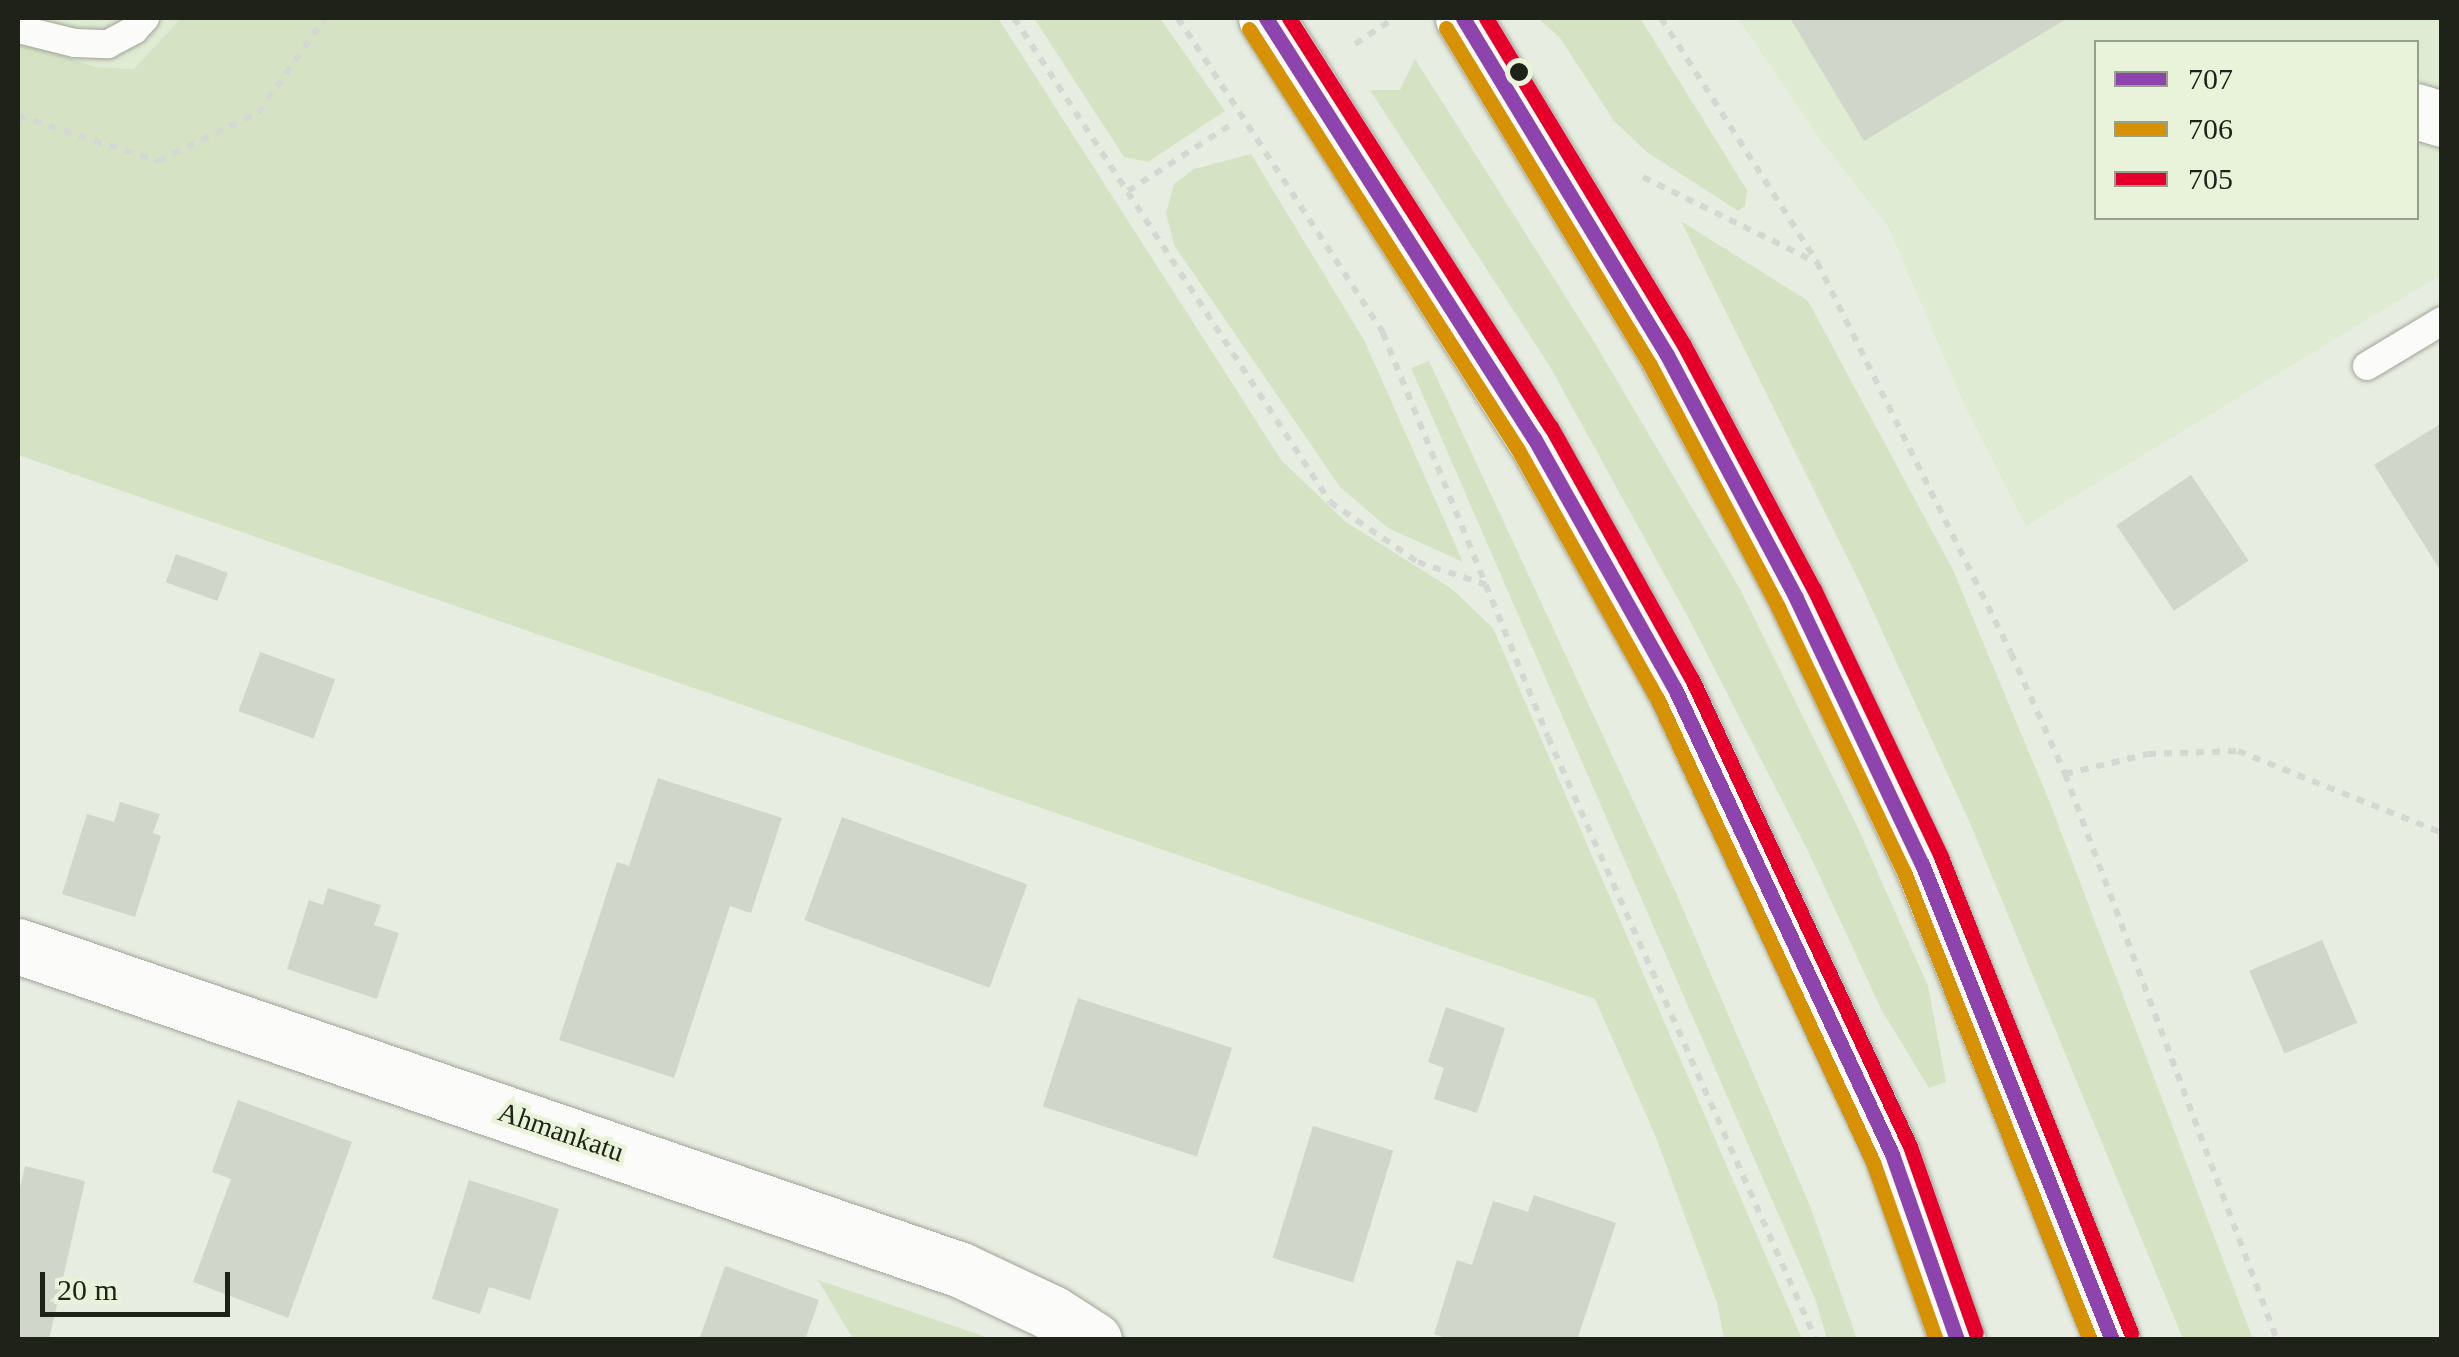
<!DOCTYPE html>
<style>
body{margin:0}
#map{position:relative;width:2459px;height:1357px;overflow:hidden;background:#e7ede0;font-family:Georgia,serif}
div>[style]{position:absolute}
.built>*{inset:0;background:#e0ebd3}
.green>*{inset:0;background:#d5e3c4}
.building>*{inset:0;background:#d1d6cb;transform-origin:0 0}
.path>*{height:6px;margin-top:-3px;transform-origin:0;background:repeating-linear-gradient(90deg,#d5d7d2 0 8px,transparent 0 16px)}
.roads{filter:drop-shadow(0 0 2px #9ea398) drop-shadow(0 0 2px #9ea398)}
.lane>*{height:28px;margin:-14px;padding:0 14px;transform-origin:14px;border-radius:14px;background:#fbfcfa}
.street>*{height:55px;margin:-27.5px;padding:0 27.5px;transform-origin:27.5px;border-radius:27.5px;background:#fbfcfa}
.secondary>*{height:55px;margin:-27.5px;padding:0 27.5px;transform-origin:27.5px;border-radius:27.5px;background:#fbfcfa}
.bus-1>*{height:15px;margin:-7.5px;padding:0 7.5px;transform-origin:7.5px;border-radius:7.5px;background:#8e44ad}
.bus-2>*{height:15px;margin:-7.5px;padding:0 7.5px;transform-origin:7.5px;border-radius:7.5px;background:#d69204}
.bus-3>*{height:15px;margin:-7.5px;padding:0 7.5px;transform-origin:7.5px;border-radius:7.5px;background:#e4002b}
.dots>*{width:28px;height:28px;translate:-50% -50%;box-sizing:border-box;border:5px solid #e8f3da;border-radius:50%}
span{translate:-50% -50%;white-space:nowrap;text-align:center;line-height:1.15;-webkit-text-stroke:9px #e8f3da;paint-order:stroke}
.street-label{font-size:28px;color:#1e2219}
.frame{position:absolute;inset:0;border:20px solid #1e2219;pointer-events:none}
.legend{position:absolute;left:2094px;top:40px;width:325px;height:180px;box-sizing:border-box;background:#e8f3da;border:2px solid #979f8d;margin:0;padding:12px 18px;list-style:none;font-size:30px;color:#1e2219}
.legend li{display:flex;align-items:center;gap:20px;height:50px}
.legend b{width:50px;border:2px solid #979f8d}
.scale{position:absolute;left:40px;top:1272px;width:190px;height:45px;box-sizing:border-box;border:5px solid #1e2219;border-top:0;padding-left:12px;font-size:30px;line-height:35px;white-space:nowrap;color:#1e2219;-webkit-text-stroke:8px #e8f3da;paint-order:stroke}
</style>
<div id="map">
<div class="built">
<i style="clip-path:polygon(18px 18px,181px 18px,134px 69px,96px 67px,18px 41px)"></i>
<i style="clip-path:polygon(evenodd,1738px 18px,2441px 18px,2441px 275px,2026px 526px,1964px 404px,1888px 226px,1819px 138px,1738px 18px,2096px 42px,2416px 42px,2416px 218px,2096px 218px,2096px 42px)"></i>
</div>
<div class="green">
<i style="clip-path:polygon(181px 18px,998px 18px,1282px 461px,1346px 522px,1452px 589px,1493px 628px,1802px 1339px,1724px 1339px,1717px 1303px,1655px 1135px,1595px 999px,18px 455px,18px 41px,96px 67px,134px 69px)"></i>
<i style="clip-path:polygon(1034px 18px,1160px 18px,1225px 111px,1148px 162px,1124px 157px)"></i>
<i style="clip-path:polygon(1538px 18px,1640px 18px,1747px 190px,1745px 206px,1738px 211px,1647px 152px,1614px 121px,1560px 38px)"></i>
<i style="clip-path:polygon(1415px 59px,1593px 340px,1740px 589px,1857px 826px,1928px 986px,1946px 1082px,1929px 1088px,1881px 1009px,1808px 851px,1688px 617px,1549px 365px,1370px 90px,1400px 90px)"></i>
<i style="clip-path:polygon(1251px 154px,1364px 340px,1463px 562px,1388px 528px,1340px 487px,1174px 245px,1166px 213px,1174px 184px,1194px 169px)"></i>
<i style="clip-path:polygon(1681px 221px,1808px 301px,1953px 570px,2050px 803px,2253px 1339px,2183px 1339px,1970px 823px,1861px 585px)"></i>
<i style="clip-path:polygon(1429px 361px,1677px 895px,1810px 1206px,1857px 1339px,1827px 1339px,1816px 1301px,1411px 368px)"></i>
<i style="clip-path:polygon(818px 1280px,992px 1339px,853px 1339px)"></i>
</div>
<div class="building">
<i style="clip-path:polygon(1790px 18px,2068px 18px,1864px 141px)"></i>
<i style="clip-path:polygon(2442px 423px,2442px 573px,2374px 465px)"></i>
<i style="left:2191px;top:475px;width:103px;height:90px;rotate:56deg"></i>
<i style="left:176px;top:554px;width:55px;height:30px;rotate:20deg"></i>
<i style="left:260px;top:652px;width:80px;height:63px;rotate:20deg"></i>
<i style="clip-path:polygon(658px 778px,782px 818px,751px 913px,730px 906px,674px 1078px,559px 1040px,617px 862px,629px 866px)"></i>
<i style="clip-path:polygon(120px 802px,160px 814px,153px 833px,161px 836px,135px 917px,62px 894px,87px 814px,114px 822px)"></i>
<i style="left:842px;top:817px;width:197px;height:110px;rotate:20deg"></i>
<i style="clip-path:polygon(328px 888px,381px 905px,374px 925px,399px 933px,377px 999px,287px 969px,309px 900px,323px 905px)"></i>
<i style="left:2322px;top:940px;width:90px;height:79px;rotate:67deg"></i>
<i style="left:1078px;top:998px;width:162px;height:114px;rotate:18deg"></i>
<i style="clip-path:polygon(1446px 1007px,1505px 1028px,1477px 1113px,1434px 1099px,1444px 1068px,1428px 1062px)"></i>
<i style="clip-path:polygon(238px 1100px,352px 1142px,288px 1318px,193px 1282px,231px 1179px,212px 1172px)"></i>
<i style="left:1313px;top:1126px;width:84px;height:138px;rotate:17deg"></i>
<i style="clip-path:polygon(25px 1166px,85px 1181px,49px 1340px,18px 1340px,18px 1197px)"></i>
<i style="clip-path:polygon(469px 1180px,559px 1209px,530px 1300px,489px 1287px,480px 1314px,432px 1299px)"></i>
<i style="clip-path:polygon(1534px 1195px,1616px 1223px,1577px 1340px,1451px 1340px,1434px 1334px,1457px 1260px,1472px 1265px,1493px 1201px,1528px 1212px)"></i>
<i style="clip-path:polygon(725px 1266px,819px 1300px,805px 1340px,699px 1340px)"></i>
</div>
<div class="path">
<i style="left:1014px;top:18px;width:578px;rotate:56.86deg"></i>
<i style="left:1330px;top:502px;width:107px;rotate:34.3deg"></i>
<i style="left:1418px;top:562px;width:73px;rotate:18.4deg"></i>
<i style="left:1178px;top:18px;width:376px;rotate:56.9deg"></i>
<i style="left:1383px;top:333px;width:436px;rotate:67.8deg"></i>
<i style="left:1548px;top:737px;width:660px;rotate:66.04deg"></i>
<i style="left:1661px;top:18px;width:290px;rotate:57.4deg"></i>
<i style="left:1817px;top:262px;width:436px;rotate:63.6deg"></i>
<i style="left:2011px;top:653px;width:133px;rotate:65.9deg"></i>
<i style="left:2065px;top:774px;width:604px;rotate:69.47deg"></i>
<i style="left:1355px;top:44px;width:42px;rotate:-33.3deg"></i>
<i style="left:18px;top:116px;width:147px;rotate:17.8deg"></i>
<i style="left:158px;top:161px;width:111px;rotate:-25.6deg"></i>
<i style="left:258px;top:113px;width:116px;rotate:-54.8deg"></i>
<i style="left:1643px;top:177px;width:193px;rotate:26.2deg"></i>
<i style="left:1128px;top:191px;width:120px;rotate:-32.8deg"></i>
<i style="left:2065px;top:774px;width:85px;rotate:-13.5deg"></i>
<i style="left:2148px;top:754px;width:90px;rotate:-1.9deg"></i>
<i style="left:2238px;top:751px;width:220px;rotate:21.9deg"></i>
</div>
<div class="roads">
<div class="lane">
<i style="left:18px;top:29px;width:59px;rotate:13.8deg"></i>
<i style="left:75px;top:43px;width:33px;rotate:2deg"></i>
<i style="left:108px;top:44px;width:30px;rotate:-28deg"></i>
<i style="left:134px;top:30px;width:16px;rotate:-47deg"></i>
<i style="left:2367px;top:366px;width:87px;rotate:-31deg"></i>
</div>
<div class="street">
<i style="left:2416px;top:111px;width:27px;rotate:17deg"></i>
<i style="left:18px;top:946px;width:997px;rotate:18.96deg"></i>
<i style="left:961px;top:1270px;width:101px;rotate:25.3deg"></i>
<i style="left:1052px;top:1313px;width:50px;rotate:32.7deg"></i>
</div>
<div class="secondary">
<i style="left:1266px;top:18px;width:498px;rotate:57.5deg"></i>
<i style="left:1534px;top:438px;width:288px;rotate:60.7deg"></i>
<i style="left:1675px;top:689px;width:513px;rotate:64.98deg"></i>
<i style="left:1892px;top:1154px;width:197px;rotate:70.7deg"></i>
<i style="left:1463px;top:18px;width:394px;rotate:58.8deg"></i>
<i style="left:1667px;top:355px;width:275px;rotate:62deg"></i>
<i style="left:1796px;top:598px;width:294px;rotate:64.7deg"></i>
<i style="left:1922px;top:864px;width:513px;rotate:68.24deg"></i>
</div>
</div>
<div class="bus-1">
<i style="left:1266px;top:18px;width:498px;rotate:57.5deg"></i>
<i style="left:1534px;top:438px;width:288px;rotate:60.7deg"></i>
<i style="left:1675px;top:689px;width:513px;rotate:64.98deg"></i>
<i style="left:1892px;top:1154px;width:197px;rotate:70.7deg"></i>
<i style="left:1463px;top:18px;width:394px;rotate:58.8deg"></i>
<i style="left:1667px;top:355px;width:275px;rotate:62deg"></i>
<i style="left:1796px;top:598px;width:294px;rotate:64.7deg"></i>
<i style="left:1922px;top:864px;width:513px;rotate:68.24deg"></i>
</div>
<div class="bus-2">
<i style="left:1446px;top:28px;width:394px;rotate:58.8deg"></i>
<i style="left:1650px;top:365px;width:274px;rotate:62.1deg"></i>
<i style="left:1778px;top:607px;width:293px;rotate:64.6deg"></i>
<i style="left:1904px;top:872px;width:504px;rotate:68.33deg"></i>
<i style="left:1249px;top:29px;width:497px;rotate:57.4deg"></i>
<i style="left:1517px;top:448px;width:287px;rotate:60.8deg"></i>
<i style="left:1657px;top:698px;width:512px;rotate:65.04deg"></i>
<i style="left:1873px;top:1162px;width:189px;rotate:70.5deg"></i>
</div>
<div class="bus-3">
<i style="left:1289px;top:18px;width:486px;rotate:57.4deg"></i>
<i style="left:1551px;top:427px;width:289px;rotate:60.8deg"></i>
<i style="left:1692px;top:679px;width:515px;rotate:64.98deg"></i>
<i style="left:1910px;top:1146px;width:198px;rotate:70.6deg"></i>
<i style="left:1486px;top:18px;width:382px;rotate:58.8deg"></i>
<i style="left:1684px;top:345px;width:276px;rotate:62deg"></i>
<i style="left:1814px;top:589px;width:297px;rotate:64.6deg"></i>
<i style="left:1941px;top:857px;width:513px;rotate:68.24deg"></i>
</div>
<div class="dots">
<i style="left:1519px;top:72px;background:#1e2219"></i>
</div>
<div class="street-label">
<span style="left:561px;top:1132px;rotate:19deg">Ahmankatu</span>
</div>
<div class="frame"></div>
<ul class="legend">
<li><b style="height:12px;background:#8e44ad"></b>707</li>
<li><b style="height:12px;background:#d69204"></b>706</li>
<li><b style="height:12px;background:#e4002b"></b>705</li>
</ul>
<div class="scale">20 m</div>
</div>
